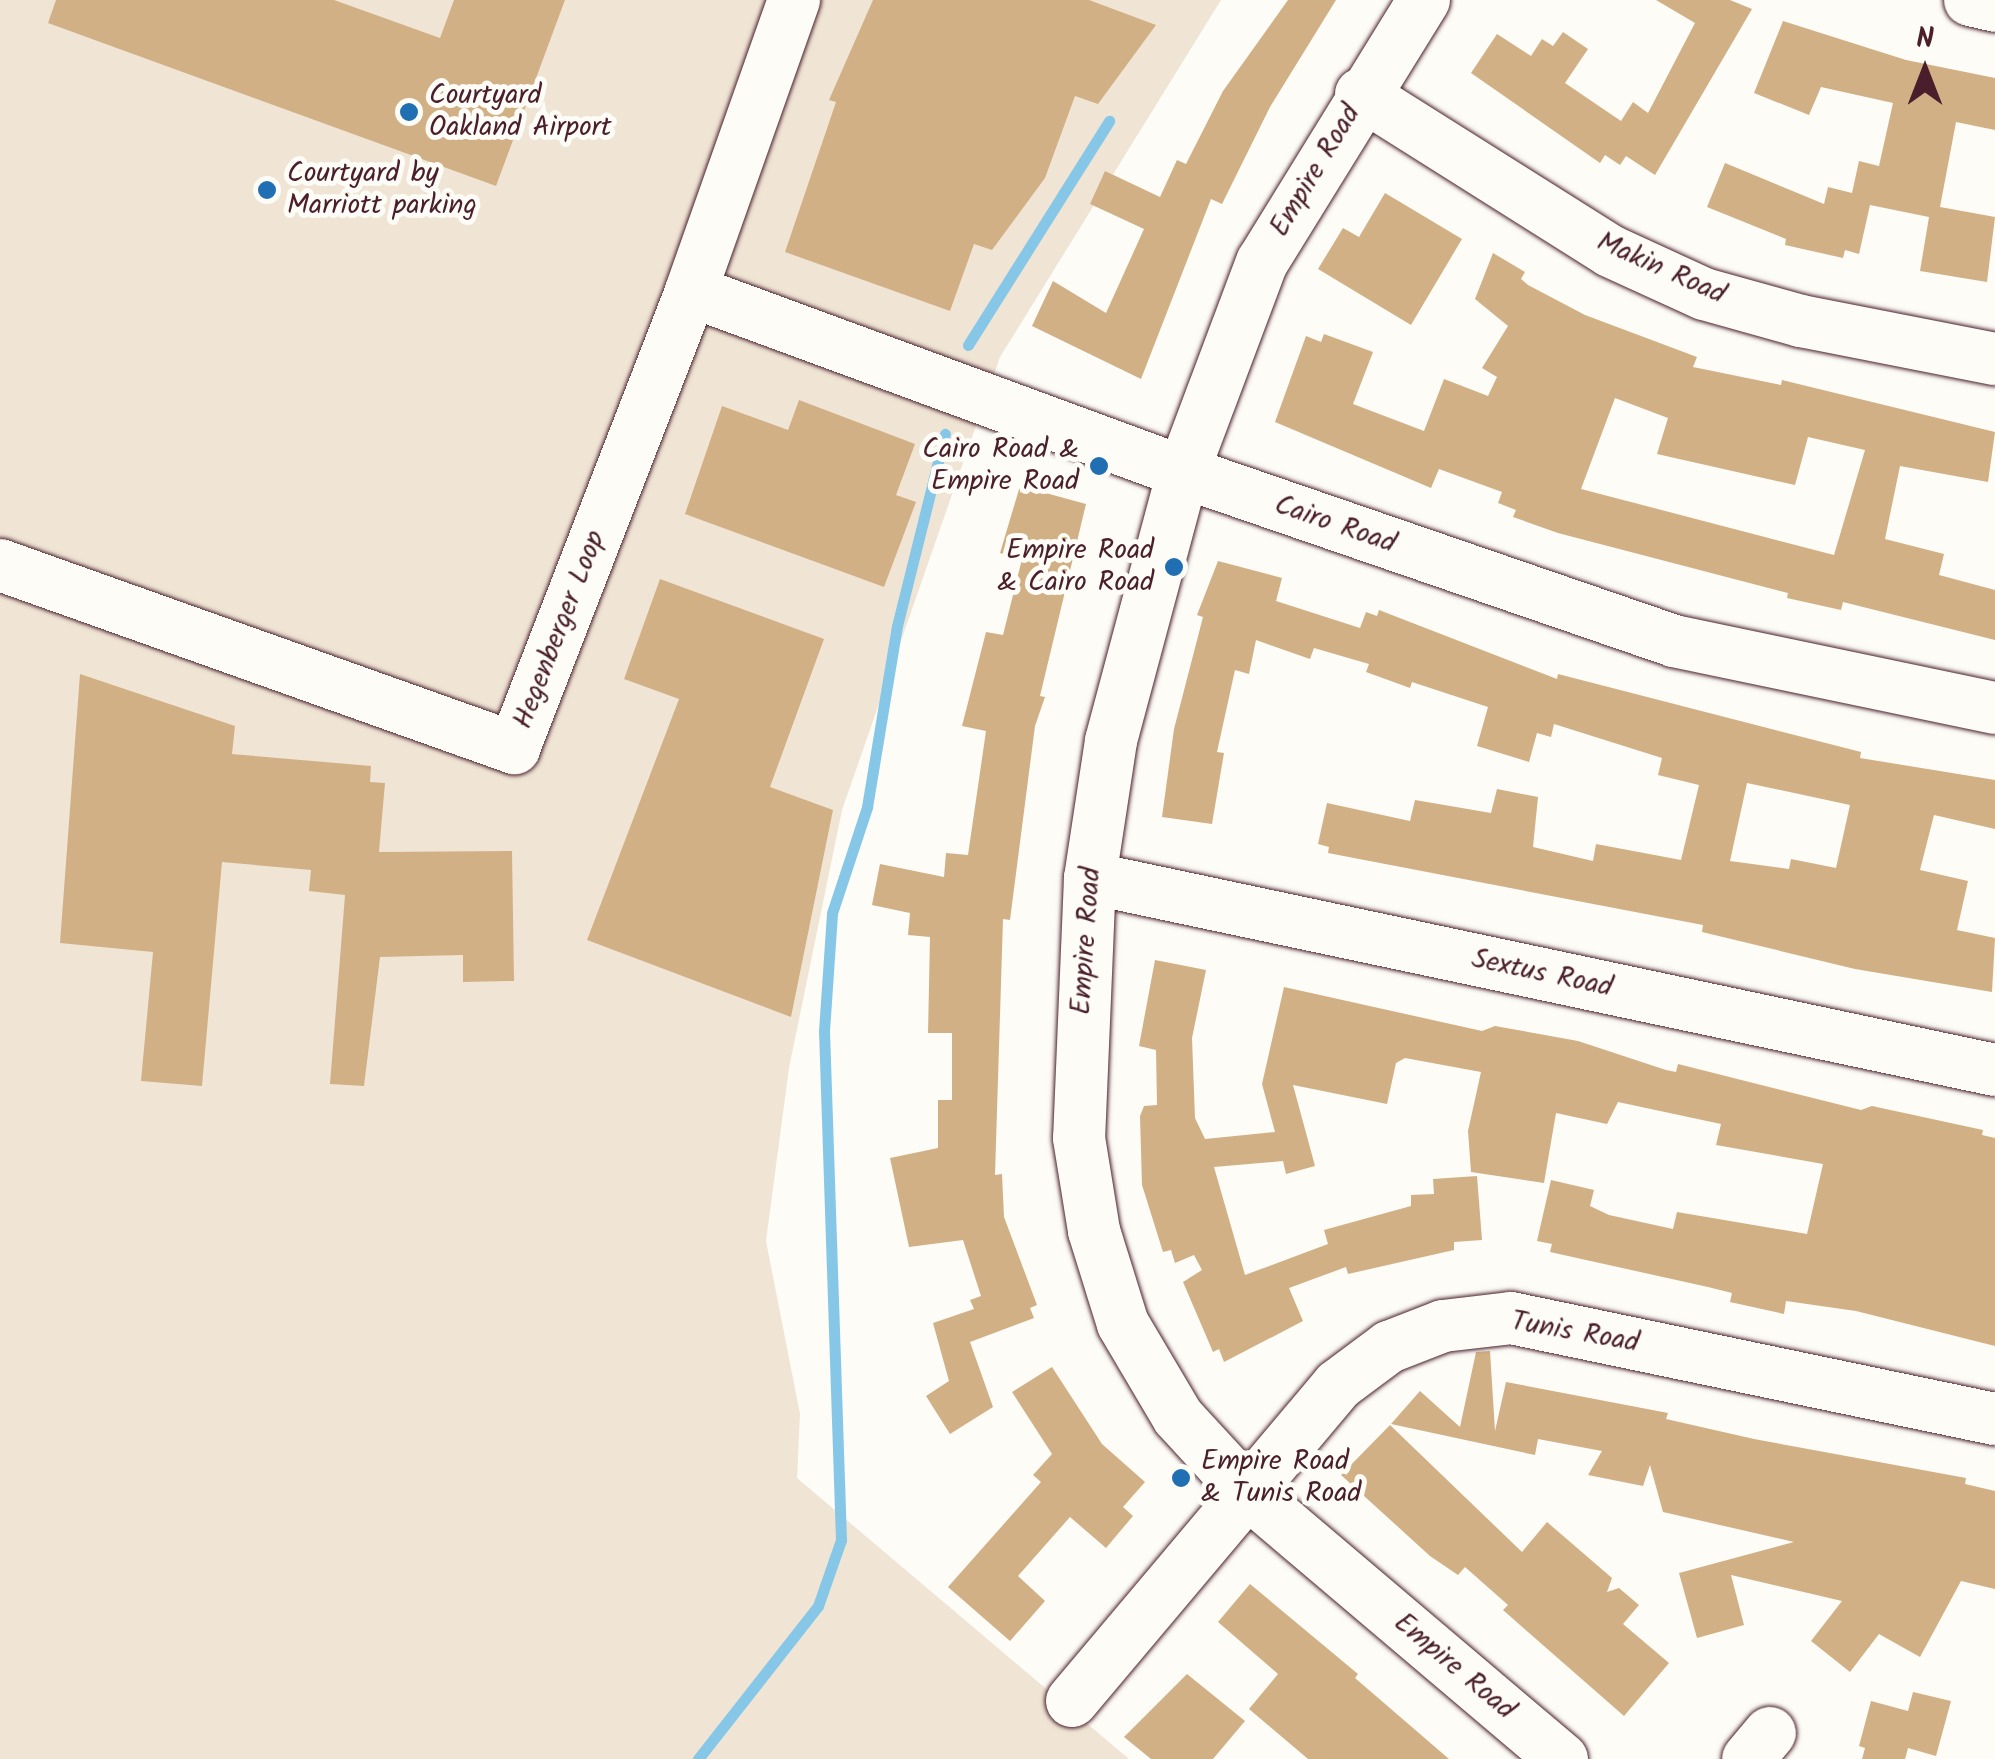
<!DOCTYPE html>
<style>
body{margin:0}
#map{position:relative;width:1995px;height:1759px;overflow:hidden;background:#fdfcf7;font-family:Kalam,sans-serif}
div>[style]{position:absolute}
.built>*{inset:0;background:#f0e5d5}
.stream>*{height:11px;margin:-5.5px;padding:0 5.5px;transform-origin:5.5px;border-radius:5.5px;background:#86c7e7}
.building>*{inset:0;background:#d2b085}
.roads{filter:drop-shadow(0 0 2px #4a1f2b) drop-shadow(0 0 2px #4a1f2b)}
.minor>*{height:52px;margin:-26px;padding:0 26px;transform-origin:26px;border-radius:26px;background:#fdfcf7}
.dots>*{width:28px;height:28px;translate:-50% -50%;box-sizing:border-box;border:5px solid #fdfcf7;border-radius:50%}
span{translate:-50% -50%;white-space:nowrap;text-align:center;line-height:1.15;-webkit-text-stroke:10px #fdfcf7;paint-order:stroke}
.poi-label{font-size:28px;color:#4a1f2b}
.left{translate:0 -50%;text-align:left}
.right{translate:-100% -50%;text-align:right}
.street-label{font-size:28px;color:#4a1f2b}
.north{position:absolute;left:1875px;top:20px;width:100px;height:100px;-webkit-text-stroke:8px #fdfcf7;paint-order:stroke;rotate:0deg;font-size:28px;font-weight:700;line-height:40px;text-align:center;color:#4a1f2b}
.north::after{content:'';display:block;margin:auto;width:35px;height:45px;background:#4a1f2b;clip-path:polygon(50% 0,100% 100%,50% 72%,0 100%)}
</style>
<div id="map">
<div class="built">
<i style="clip-path:polygon(0 0,1221px 0,1000px 357px,842px 810px,789px 1068px,766px 1241px,800px 1414px,797px 1478px,1129px 1759px,0 1759px)"></i>
</div>
<div class="stream">
<i style="left:968px;top:345px;width:265px;rotate:-57.8deg"></i>
<i style="left:698px;top:1759px;width:194px;rotate:-51.9deg"></i>
<i style="left:818px;top:1606px;width:70px;rotate:-70.8deg"></i>
<i style="left:841px;top:1540px;width:509px;rotate:-91.91deg"></i>
<i style="left:824px;top:1031px;width:118px;rotate:-86.1deg"></i>
<i style="left:832px;top:913px;width:112px;rotate:-71.7deg"></i>
<i style="left:867px;top:807px;width:183px;rotate:-80.6deg"></i>
<i style="left:897px;top:626px;width:198px;rotate:-76deg"></i>
</div>
<div class="building">
<i style="clip-path:polygon(56px 0,334px 0,440px 38px,454px 0,565px 0,496px 186px,48px 23px)"></i>
<i style="clip-path:polygon(873px 0,1089px 0,1156px 25px,1098px 104px,1075px 96px,1045px 178px,992px 250px,974px 244px,950px 311px,785px 252px,836px 102px,829px 100px)"></i>
<i style="clip-path:polygon(1288px 0,1336px 0,1270px 107px,1222px 204px,1211px 199px,1141px 379px,1032px 326px,1053px 281px,1106px 313px,1144px 229px,1090px 204px,1105px 171px,1160px 197px,1177px 160px,1186px 164px,1223px 91px)"></i>
<i style="clip-path:polygon(1656px 0,1730px 0,1752px 9px,1655px 175px,1626px 156px,1620px 165px,1605px 155px,1600px 163px,1471px 73px,1497px 34px,1531px 56px,1542px 39px,1553px 46px,1563px 32px,1588px 49px,1565px 83px,1621px 121px,1633px 102px,1648px 113px,1695px 23px)"></i>
<i style="clip-path:polygon(1783px 21px,1906px 60px,1995px 78px,1995px 130px,1956px 122px,1940px 207px,1995px 217px,1987px 282px,1920px 271px,1929px 217px,1870px 205px,1859px 254px,1845px 250px,1843px 258px,1785px 245px,1786px 239px,1707px 207px,1725px 163px,1824px 204px,1828px 187px,1852px 193px,1859px 161px,1879px 166px,1893px 103px,1821px 87px,1809px 115px,1754px 93px)"></i>
<i style="clip-path:polygon(1385px 193px,1462px 239px,1411px 325px,1318px 269px,1343px 228px,1359px 237px)"></i>
<i style="clip-path:polygon(evenodd,1493px 253px,1525px 272px,1521px 279px,1528px 285px,1585px 315px,1697px 357px,1693px 367px,1781px 385px,1782px 380px,1995px 432px,1988px 482px,1900px 466px,1885px 539px,1944px 554px,1939px 575px,1995px 590px,1995px 640px,1843px 602px,1841px 610px,1787px 598px,1788px 593px,1558px 533px,1513px 517px,1516px 510px,1498px 503px,1502px 492px,1439px 469px,1431px 488px,1275px 422px,1306px 336px,1321px 342px,1324px 334px,1373px 352px,1353px 404px,1424px 431px,1444px 379px,1488px 396px,1497px 377px,1482px 368px,1508px 326px,1475px 299px,1493px 253px,1615px 398px,1668px 418px,1657px 454px,1795px 485px,1808px 437px,1865px 450px,1834px 555px,1581px 489px,1615px 398px)"></i>
<i style="clip-path:polygon(799px 400px,915px 444px,896px 495px,916px 502px,884px 587px,685px 514px,722px 406px,788px 430px)"></i>
<i style="clip-path:polygon(1020px 486px,1086px 504px,1040px 696px,1045px 697px,1035px 726px,1010px 920px,1003px 919px,995px 1175px,1002px 1174px,1004px 1217px,1037px 1305px,1030px 1308px,1034px 1318px,970px 1342px,993px 1407px,950px 1434px,926px 1396px,949px 1381px,933px 1323px,974px 1309px,970px 1300px,981px 1296px,963px 1240px,909px 1247px,890px 1158px,938px 1148px,938px 1100px,952px 1100px,952px 1033px,928px 1033px,930px 937px,908px 935px,910px 913px,872px 905px,880px 864px,944px 877px,946px 853px,968px 855px,986px 731px,962px 726px,986px 632px,1003px 635px,1022px 559px,1000px 553px)"></i>
<i style="clip-path:polygon(evenodd,1218px 561px,1282px 578px,1276px 601px,1360px 628px,1366px 612px,1377px 616px,1379px 610px,1557px 679px,1558px 674px,1861px 752px,1860px 758px,1995px 780px,1995px 829px,1934px 815px,1920px 870px,1968px 881px,1957px 930px,1995px 938px,1992px 992px,1855px 969px,1702px 932px,1703px 925px,1328px 853px,1329px 847px,1318px 844px,1327px 803px,1410px 821px,1415px 800px,1491px 813px,1497px 789px,1538px 797px,1533px 847px,1593px 861px,1596px 844px,1681px 860px,1699px 785px,1658px 775px,1662px 758px,1554px 724px,1551px 737px,1537px 733px,1529px 762px,1477px 746px,1488px 707px,1412px 682px,1410px 688px,1366px 672px,1369px 664px,1314px 648px,1310px 659px,1256px 640px,1249px 674px,1235px 670px,1217px 752px,1224px 753px,1212px 824px,1162px 817px,1174px 729px,1203px 617px,1197px 615px,1218px 561px,1747px 783px,1850px 805px,1836px 868px,1791px 859px,1789px 869px,1730px 861px,1747px 783px)"></i>
<i style="clip-path:polygon(660px 579px,824px 639px,770px 787px,833px 810px,791px 1017px,587px 940px,679px 699px,624px 679px)"></i>
<i style="clip-path:polygon(80px 674px,235px 726px,232px 754px,371px 766px,370px 782px,385px 783px,379px 852px,512px 851px,514px 981px,463px 982px,463px 955px,380px 957px,364px 1086px,330px 1084px,345px 895px,309px 891px,311px 870px,222px 862px,202px 1086px,141px 1081px,153px 952px,60px 943px)"></i>
<i style="clip-path:polygon(1155px 960px,1206px 970px,1192px 1038px,1195px 1118px,1205px 1139px,1275px 1132px,1262px 1084px,1284px 987px,1482px 1031px,1495px 1026px,1578px 1041px,1666px 1070px,1676px 1072px,1678px 1064px,1861px 1110px,1872px 1106px,1983px 1130px,1982px 1135px,1995px 1138px,1995px 1346px,1856px 1311px,1786px 1301px,1784px 1314px,1730px 1302px,1732px 1293px,1708px 1287px,1550px 1252px,1552px 1244px,1537px 1241px,1551px 1180px,1594px 1190px,1590px 1206px,1609px 1215px,1673px 1229px,1677px 1212px,1807px 1234px,1823px 1164px,1716px 1145px,1721px 1124px,1618px 1102px,1607px 1124px,1556px 1113px,1544px 1183px,1471px 1172px,1468px 1131px,1481px 1072px,1405px 1058px,1396px 1063px,1387px 1104px,1293px 1085px,1315px 1166px,1286px 1174px,1283px 1161px,1214px 1167px,1245px 1275px,1328px 1244px,1324px 1230px,1411px 1206px,1411px 1195px,1434px 1194px,1433px 1179px,1477px 1176px,1482px 1240px,1454px 1242px,1454px 1250px,1348px 1274px,1346px 1267px,1289px 1288px,1303px 1321px,1224px 1362px,1219px 1349px,1213px 1352px,1183px 1282px,1202px 1270px,1194px 1255px,1175px 1263px,1171px 1250px,1163px 1252px,1142px 1185px,1140px 1116px,1144px 1106px,1157px 1105px,1156px 1050px,1139px 1046px)"></i>
<i style="clip-path:polygon(1490px 1351px,1495px 1431px,1506px 1382px,1668px 1413px,1666px 1419px,1754px 1439px,1966px 1478px,1965px 1484px,1995px 1491px,1995px 1589px,1961px 1581px,1920px 1657px,1879px 1634px,1850px 1672px,1811px 1641px,1842px 1601px,1731px 1575px,1744px 1625px,1697px 1638px,1679px 1573px,1794px 1542px,1663px 1512px,1650px 1465px,1643px 1486px,1588px 1475px,1602px 1451px,1538px 1439px,1535px 1455px,1391px 1424px,1420px 1391px,1460px 1427px,1476px 1352px)"></i>
<i style="clip-path:polygon(1052px 1367px,1102px 1444px,1145px 1482px,1123px 1507px,1133px 1516px,1106px 1548px,1070px 1517px,1018px 1576px,1045px 1601px,1010px 1641px,948px 1587px,1041px 1482px,1033px 1475px,1052px 1454px,1012px 1392px)"></i>
<i style="clip-path:polygon(1390px 1425px,1522px 1552px,1547px 1522px,1612px 1578px,1607px 1592px,1619px 1588px,1639px 1605px,1623px 1624px,1669px 1663px,1624px 1716px,1503px 1610px,1508px 1605px,1465px 1567px,1458px 1575px,1430px 1556px,1341px 1475px)"></i>
<i style="clip-path:polygon(1250px 1584px,1358px 1674px,1355px 1678px,1449px 1759px,1308px 1759px,1249px 1709px,1278px 1674px,1218px 1622px)"></i>
<i style="clip-path:polygon(1187px 1674px,1245px 1721px,1213px 1759px,1151px 1759px,1124px 1737px)"></i>
<i style="clip-path:polygon(1913px 1692px,1951px 1701px,1936px 1756px,1908px 1748px,1905px 1759px,1862px 1759px,1865px 1748px,1859px 1746px,1871px 1701px,1908px 1711px)"></i>
</div>
<div class="roads">
<div class="minor">
<i style="left:1424px;top:0;width:308px;rotate:121.7deg"></i>
<i style="left:1262px;top:262px;width:224px;rotate:110.6deg"></i>
<i style="left:1183px;top:472px;width:278px;rotate:105deg"></i>
<i style="left:1111px;top:741px;width:139px;rotate:98.7deg"></i>
<i style="left:1090px;top:878px;width:260px;rotate:92.4deg"></i>
<i style="left:1079px;top:1138px;width:94px;rotate:80.8deg"></i>
<i style="left:1094px;top:1231px;width:97px;rotate:72.7deg"></i>
<i style="left:1123px;top:1324px;width:108px;rotate:59.4deg"></i>
<i style="left:1178px;top:1417px;width:102px;rotate:47.4deg"></i>
<i style="left:1247px;top:1492px;width:413px;rotate:40.3deg"></i>
<i style="left:1970px;top:0;width:26px;rotate:13deg"></i>
<i style="left:1361px;top:94px;width:294px;rotate:32.2deg"></i>
<i style="left:1610px;top:251px;width:103px;rotate:24.6deg"></i>
<i style="left:1704px;top:294px;width:101px;rotate:15.6deg"></i>
<i style="left:1801px;top:321px;width:198px;rotate:11.1deg"></i>
<i style="left:691px;top:291px;width:524px;rotate:20.2deg"></i>
<i style="left:1183px;top:472px;width:519px;rotate:18.99deg"></i>
<i style="left:1674px;top:641px;width:328px;rotate:11.8deg"></i>
<i style="left:0;top:565px;width:546px;rotate:19.6deg"></i>
<i style="left:514px;top:748px;width:490px;rotate:-68.8deg"></i>
<i style="left:691px;top:291px;width:309px;rotate:-70.5deg"></i>
<i style="left:1090px;top:878px;width:925px;rotate:11.98deg"></i>
<i style="left:1072px;top:1701px;width:413px;rotate:-49.9deg"></i>
<i style="left:1338px;top:1385px;width:64px;rotate:-36.7deg"></i>
<i style="left:1389px;top:1347px;width:58px;rotate:-21.3deg"></i>
<i style="left:1443px;top:1326px;width:68px;rotate:-6.7deg"></i>
<i style="left:1511px;top:1318px;width:494px;rotate:11.8deg"></i>
<i style="left:1748px;top:1759px;width:34px;rotate:-50deg"></i>
</div>
</div>
<div class="dots">
<i style="left:409px;top:112px;background:#1f6fb2"></i>
<i style="left:267px;top:190px;background:#1f6fb2"></i>
<i style="left:1099px;top:466px;background:#1f6fb2"></i>
<i style="left:1174px;top:567px;background:#1f6fb2"></i>
<i style="left:1181px;top:1478px;background:#1f6fb2"></i>
</div>
<div class="poi-label">
<span class="left" style="left:429px;top:112px">Courtyard<br>Oakland Airport</span>
<span class="left" style="left:287px;top:190px">Courtyard by<br>Marriott parking</span>
<span class="right" style="left:1079px;top:466px">Cairo Road &amp;<br>Empire Road</span>
<span class="right" style="left:1154px;top:567px">Empire Road<br>&amp; Cairo Road</span>
<span class="left" style="left:1201px;top:1478px">Empire Road<br>&amp; Tunis Road</span>
</div>
<div class="street-label">
<span style="left:1316px;top:171px;rotate:-59deg">Empire Road</span>
<span style="left:1661px;top:269px;rotate:24deg">Makin Road</span>
<span style="left:1335px;top:525px;rotate:19deg">Cairo Road</span>
<span style="left:560px;top:630px;rotate:-69deg">Hegenberger Loop</span>
<span style="left:1087px;top:941px;rotate:-86deg">Empire Road</span>
<span style="left:1542px;top:974px;rotate:12deg">Sextus Road</span>
<span style="left:1575px;top:1333px;rotate:10deg">Tunis Road</span>
<span style="left:1454px;top:1667px;rotate:40deg">Empire Road</span>
</div>
<div class="north">N</div>
</div>
